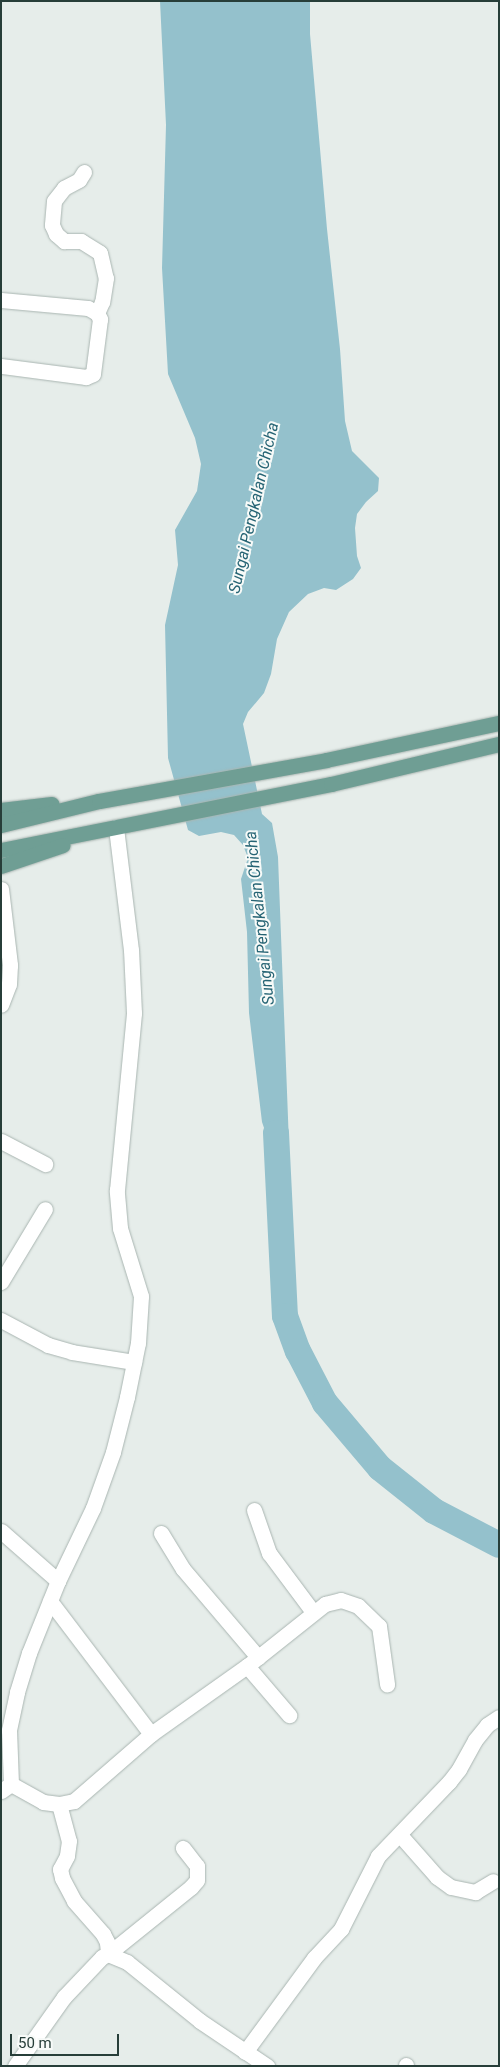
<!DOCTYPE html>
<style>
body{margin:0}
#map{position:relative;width:500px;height:2067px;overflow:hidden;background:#e6edea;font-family:Roboto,sans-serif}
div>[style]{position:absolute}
.water>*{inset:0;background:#94c1cc}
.river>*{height:26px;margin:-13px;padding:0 13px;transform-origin:13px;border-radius:13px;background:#94c1cc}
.roads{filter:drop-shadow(0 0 1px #a9b5b1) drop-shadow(0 0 1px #a9b5b1)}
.minor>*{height:15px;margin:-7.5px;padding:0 7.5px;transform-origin:7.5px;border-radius:7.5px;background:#fff}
.major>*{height:15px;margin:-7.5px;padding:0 7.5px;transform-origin:7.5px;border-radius:7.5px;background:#6f9e94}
span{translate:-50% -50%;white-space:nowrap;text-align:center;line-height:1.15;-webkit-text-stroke:4px #f7faf8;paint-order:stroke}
.water-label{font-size:16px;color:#266474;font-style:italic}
.frame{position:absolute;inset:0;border:2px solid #273e39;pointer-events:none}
.scale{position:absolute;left:10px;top:2034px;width:109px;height:22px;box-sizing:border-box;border:2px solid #273e39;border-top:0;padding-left:6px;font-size:15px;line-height:18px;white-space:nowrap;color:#273e39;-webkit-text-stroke:4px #f7faf8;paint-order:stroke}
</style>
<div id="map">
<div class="water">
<i style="clip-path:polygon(160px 1px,310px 1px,310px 34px,327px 229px,340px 349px,345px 421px,352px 451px,379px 478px,378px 491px,366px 502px,357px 514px,355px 528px,357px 556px,361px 568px,353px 579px,336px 590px,324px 588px,308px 594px,289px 612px,277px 639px,271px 674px,264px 693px,248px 712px,243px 724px,262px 814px,272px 823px,278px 857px,289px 1144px,279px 1172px,262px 1122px,249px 1013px,247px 932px,241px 879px,248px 858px,243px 845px,234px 835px,221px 832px,199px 836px,188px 830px,168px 758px,165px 625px,178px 565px,175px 530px,197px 491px,201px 464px,195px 438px,168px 374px,162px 268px,166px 125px)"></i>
</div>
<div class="river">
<i style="left:276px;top:1133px;width:183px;rotate:87.2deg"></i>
<i style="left:285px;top:1316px;width:37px;rotate:70deg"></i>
<i style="left:298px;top:1351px;width:59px;rotate:62.6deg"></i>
<i style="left:325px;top:1403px;width:85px;rotate:49.8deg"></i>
<i style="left:380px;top:1468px;width:69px;rotate:38.5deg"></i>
<i style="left:434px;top:1511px;width:73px;rotate:27.6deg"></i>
</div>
<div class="roads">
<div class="minor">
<i style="left:84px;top:172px;width:9px;rotate:122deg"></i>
<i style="left:79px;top:180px;width:17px;rotate:152deg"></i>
<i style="left:64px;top:188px;width:16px;rotate:128deg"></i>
<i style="left:54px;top:201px;width:24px;rotate:95deg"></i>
<i style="left:52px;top:225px;width:10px;rotate:66deg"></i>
<i style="left:56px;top:234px;width:11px;rotate:41deg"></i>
<i style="left:64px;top:241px;width:17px"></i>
<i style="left:81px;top:241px;width:22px;rotate:32deg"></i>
<i style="left:100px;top:253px;width:26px;rotate:77deg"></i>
<i style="left:106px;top:278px;width:24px;rotate:99deg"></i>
<i style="left:102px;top:302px;width:12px;rotate:114deg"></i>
<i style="left:1px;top:300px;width:87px;rotate:5.3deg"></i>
<i style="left:88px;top:308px;width:10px;rotate:29deg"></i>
<i style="left:97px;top:313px;width:7px;rotate:63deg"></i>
<i style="left:100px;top:319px;width:55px;rotate:97.3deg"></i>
<i style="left:93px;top:374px;width:8px;rotate:157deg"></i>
<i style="left:86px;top:377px;width:86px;rotate:-172.6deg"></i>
<i style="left:1px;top:889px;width:77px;rotate:83.2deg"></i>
<i style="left:10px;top:965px;width:19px;rotate:93deg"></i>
<i style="left:9px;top:984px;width:22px;rotate:111deg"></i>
<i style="left:1px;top:1141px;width:50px;rotate:27.6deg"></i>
<i style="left:1px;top:1282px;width:85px;rotate:-58.9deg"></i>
<i style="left:1px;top:1320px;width:53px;rotate:28deg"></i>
<i style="left:48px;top:1345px;width:25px;rotate:16deg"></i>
<i style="left:72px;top:1352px;width:63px;rotate:9.2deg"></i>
<i style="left:254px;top:1510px;width:46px;rotate:70.8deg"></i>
<i style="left:269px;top:1553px;width:74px;rotate:53.3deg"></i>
<i style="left:1px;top:1531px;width:76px;rotate:41.3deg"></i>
<i style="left:161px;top:1533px;width:42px;rotate:58.6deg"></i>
<i style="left:183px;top:1569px;width:116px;rotate:49.6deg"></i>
<i style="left:50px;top:1601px;width:167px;rotate:52.8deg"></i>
<i style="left:247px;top:1666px;width:65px;rotate:49.4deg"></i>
<i style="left:11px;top:1784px;width:37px;rotate:29deg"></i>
<i style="left:43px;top:1802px;width:16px;rotate:7deg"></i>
<i style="left:59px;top:1804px;width:15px;rotate:-11deg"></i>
<i style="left:74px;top:1801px;width:102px;rotate:-41deg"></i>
<i style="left:151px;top:1734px;width:118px;rotate:-35.3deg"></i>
<i style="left:247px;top:1666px;width:100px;rotate:-38.5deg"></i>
<i style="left:325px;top:1604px;width:16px;rotate:-14deg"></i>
<i style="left:341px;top:1600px;width:18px;rotate:19deg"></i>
<i style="left:358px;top:1606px;width:29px;rotate:44deg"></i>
<i style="left:379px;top:1626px;width:59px;rotate:82.1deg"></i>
<i style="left:1px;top:1791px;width:12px;rotate:-35deg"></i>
<i style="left:11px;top:1784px;width:54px;rotate:-92.1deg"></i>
<i style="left:9px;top:1730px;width:39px;rotate:-78deg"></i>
<i style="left:17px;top:1692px;width:41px;rotate:-72.9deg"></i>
<i style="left:29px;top:1653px;width:78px;rotate:-68.1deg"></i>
<i style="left:58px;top:1581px;width:81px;rotate:-64.4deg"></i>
<i style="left:93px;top:1508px;width:59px;rotate:-70.3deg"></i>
<i style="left:113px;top:1452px;width:57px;rotate:-75.7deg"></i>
<i style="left:127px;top:1397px;width:55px;rotate:-78.5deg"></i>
<i style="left:138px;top:1343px;width:47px;rotate:-86.3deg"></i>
<i style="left:141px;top:1296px;width:71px;rotate:-107.2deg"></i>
<i style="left:120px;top:1228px;width:38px;rotate:-95deg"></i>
<i style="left:117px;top:1190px;width:178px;rotate:-84.5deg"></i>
<i style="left:134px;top:1013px;width:63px;rotate:-92.7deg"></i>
<i style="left:131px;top:950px;width:124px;rotate:-97deg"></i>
<i style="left:59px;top:1804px;width:38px;rotate:75deg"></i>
<i style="left:69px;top:1841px;width:15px;rotate:98deg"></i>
<i style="left:67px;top:1856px;width:15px;rotate:118deg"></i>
<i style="left:60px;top:1869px;width:9px;rotate:77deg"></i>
<i style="left:62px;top:1878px;width:26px;rotate:62deg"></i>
<i style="left:74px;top:1901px;width:44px;rotate:48.7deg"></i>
<i style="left:103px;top:1934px;width:9px;rotate:63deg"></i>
<i style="left:107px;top:1942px;width:12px;rotate:85deg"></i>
<i style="left:400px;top:1835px;width:56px;rotate:48.6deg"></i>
<i style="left:437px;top:1877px;width:17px;rotate:36deg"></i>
<i style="left:451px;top:1887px;width:25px;rotate:12deg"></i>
<i style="left:475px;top:1892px;width:21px;rotate:-31deg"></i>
<i style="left:108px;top:1954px;width:107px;rotate:-38.9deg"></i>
<i style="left:191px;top:1887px;width:9px;rotate:-49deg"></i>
<i style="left:197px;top:1880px;width:14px;rotate:-90deg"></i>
<i style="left:197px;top:1866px;width:23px;rotate:-128deg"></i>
<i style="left:245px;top:2052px;width:117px;rotate:-53.7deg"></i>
<i style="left:314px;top:1958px;width:40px;rotate:-47deg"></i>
<i style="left:341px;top:1929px;width:82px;rotate:-63.1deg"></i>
<i style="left:378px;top:1856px;width:103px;rotate:-46.2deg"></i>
<i style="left:449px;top:1782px;width:16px;rotate:-52deg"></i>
<i style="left:459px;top:1769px;width:33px;rotate:-61deg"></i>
<i style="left:475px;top:1740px;width:19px;rotate:-51deg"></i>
<i style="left:487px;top:1725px;width:14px;rotate:-34deg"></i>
<i style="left:15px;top:2066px;width:85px;rotate:-54.6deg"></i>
<i style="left:64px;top:1997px;width:55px;rotate:-46.5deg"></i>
<i style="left:102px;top:1957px;width:7px;rotate:-27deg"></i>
<i style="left:108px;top:1954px;width:21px;rotate:23deg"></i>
<i style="left:127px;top:1962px;width:94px;rotate:38.9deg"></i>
<i style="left:200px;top:2021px;width:81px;rotate:33.9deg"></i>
<i style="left:406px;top:2066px;width:1px;rotate:-90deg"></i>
</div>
<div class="major">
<i style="left:1px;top:810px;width:51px;rotate:-6.7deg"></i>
<i style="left:1px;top:825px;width:101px;rotate:-13.8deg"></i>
<i style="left:99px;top:801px;width:231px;rotate:-10.2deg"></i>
<i style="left:326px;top:760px;width:177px;rotate:-12.1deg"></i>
<i style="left:1px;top:850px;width:337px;rotate:-11.3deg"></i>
<i style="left:331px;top:784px;width:173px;rotate:-13.4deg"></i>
<i style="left:1px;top:866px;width:65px;rotate:-18.7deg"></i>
</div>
</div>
<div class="water-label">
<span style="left:254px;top:508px;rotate:-77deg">Sungai Pengkalan Chicha</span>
<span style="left:260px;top:918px;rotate:-96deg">Sungai Pengkalan Chicha</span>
</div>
<div class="frame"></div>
<div class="scale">50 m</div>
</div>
